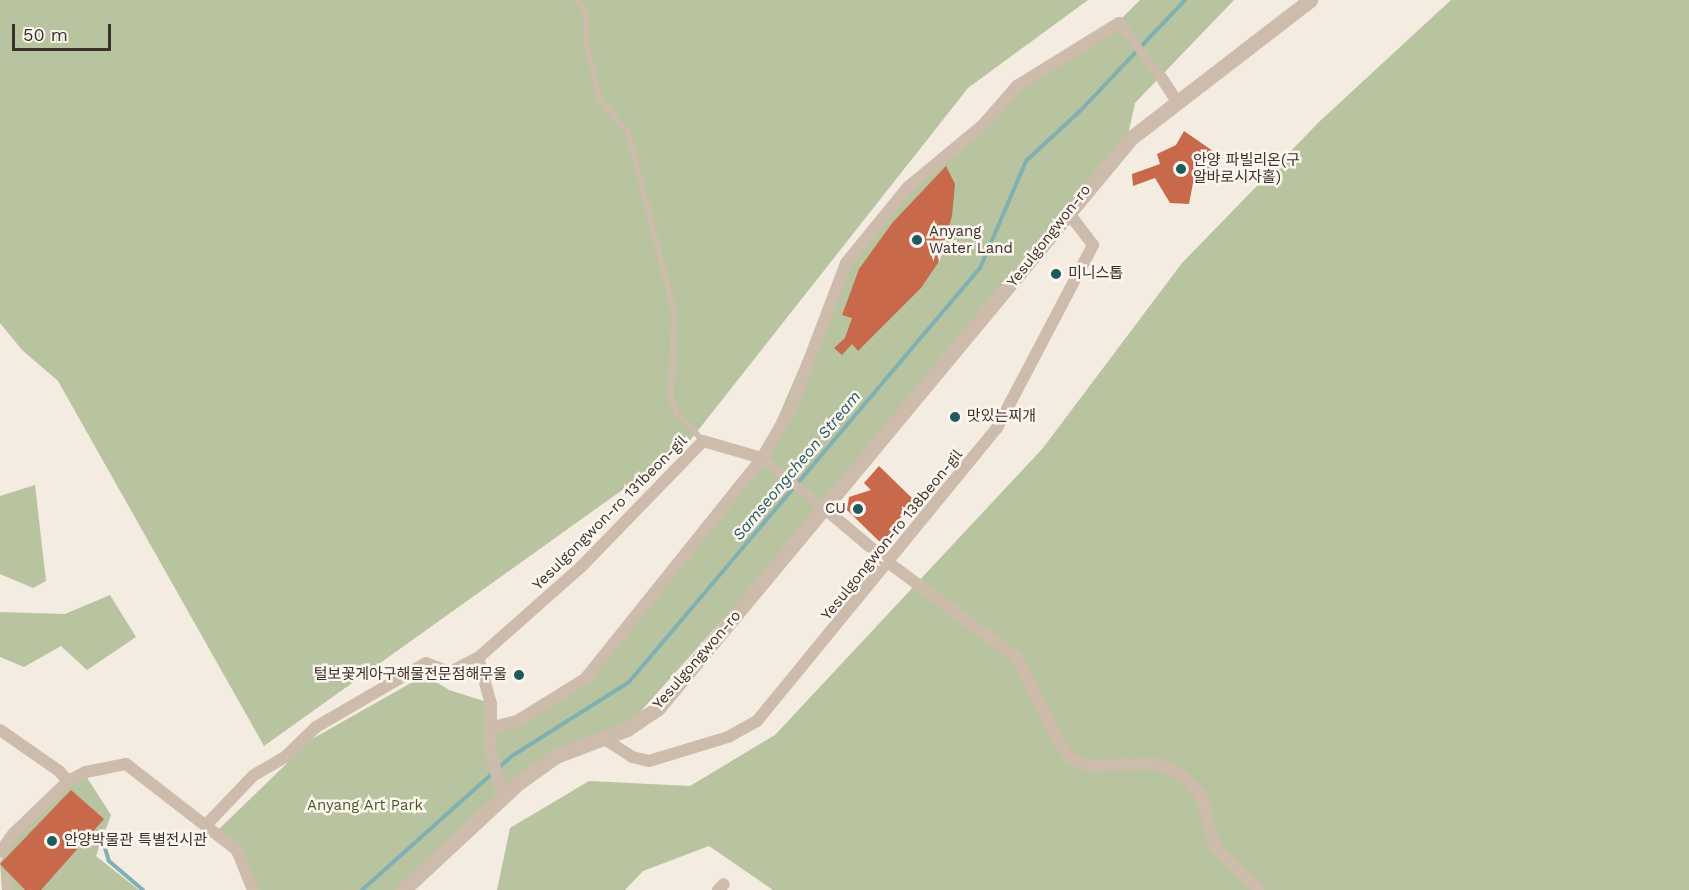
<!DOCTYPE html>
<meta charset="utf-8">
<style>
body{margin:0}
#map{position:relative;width:1689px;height:890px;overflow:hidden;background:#f4ebe1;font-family:"Work Sans","Noto Sans KR",sans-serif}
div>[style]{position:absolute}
.green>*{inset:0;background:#b8c4a0}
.stream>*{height:4px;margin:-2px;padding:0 2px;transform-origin:2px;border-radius:2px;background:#7fb0b2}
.building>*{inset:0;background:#c8694b}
.service>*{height:6px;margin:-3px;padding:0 3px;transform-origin:3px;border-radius:3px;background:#cdbbac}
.pedestrian>*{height:9px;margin:-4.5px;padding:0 4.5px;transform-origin:4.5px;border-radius:4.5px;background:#cdbbac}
.minor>*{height:12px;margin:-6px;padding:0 6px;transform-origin:6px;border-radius:6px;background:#cdbbac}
.tertiary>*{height:15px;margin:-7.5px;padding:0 7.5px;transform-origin:7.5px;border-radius:7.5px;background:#cdbbac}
.dots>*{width:16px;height:16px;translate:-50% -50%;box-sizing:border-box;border:3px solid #fbf5ee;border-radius:50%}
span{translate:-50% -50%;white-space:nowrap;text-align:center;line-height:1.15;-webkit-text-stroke:5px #fbf5ee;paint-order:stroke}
.poi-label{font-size:15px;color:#3b302b}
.left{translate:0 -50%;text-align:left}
.right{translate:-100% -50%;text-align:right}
.street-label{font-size:15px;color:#3b302b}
.park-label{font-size:15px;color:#4a5a2e}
.water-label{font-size:16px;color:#1f5a5e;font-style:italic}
.scale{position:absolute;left:12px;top:24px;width:99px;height:27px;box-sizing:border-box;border:3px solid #3b302b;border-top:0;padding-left:8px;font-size:18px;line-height:21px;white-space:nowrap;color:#3b302b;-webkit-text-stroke:4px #fbf5ee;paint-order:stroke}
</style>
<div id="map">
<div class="green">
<i style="clip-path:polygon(0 0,1088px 0,968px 88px,688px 443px,264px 746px,58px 381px,22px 350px,0 323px)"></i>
<i style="clip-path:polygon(1140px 0,1234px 0,1135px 103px,1128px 135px,823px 507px,626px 728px,556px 755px,401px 890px,253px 890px,218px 830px,312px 739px,425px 675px,449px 690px,490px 703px,489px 726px,516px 719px,584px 678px,761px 457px,845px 262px,907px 185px,953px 149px,1016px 85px,1118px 22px)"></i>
<i style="clip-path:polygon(1451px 0,1689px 0,1689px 890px,773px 890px,709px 846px,643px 871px,625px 890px,497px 890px,510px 828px,589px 781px,690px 786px,775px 735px,1043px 448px,1182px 263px,1320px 121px)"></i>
<i style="clip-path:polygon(35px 485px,46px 581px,33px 588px,0 574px,0 496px)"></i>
<i style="clip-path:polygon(110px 595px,136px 637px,87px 670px,61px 646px,24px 667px,0 657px,0 612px,65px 614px)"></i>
<i style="clip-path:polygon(86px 776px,111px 815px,96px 856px,139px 890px,2px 890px,0 862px,8px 847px,61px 791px)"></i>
</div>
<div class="stream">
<i style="left:100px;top:832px;width:30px;rotate:73deg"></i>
<i style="left:109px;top:861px;width:45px;rotate:40.5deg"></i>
<i style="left:362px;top:890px;width:201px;rotate:-41.8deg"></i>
<i style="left:512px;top:756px;width:138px;rotate:-32.3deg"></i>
<i style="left:629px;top:682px;width:543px;rotate:-49.71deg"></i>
<i style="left:980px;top:268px;width:116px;rotate:-66.7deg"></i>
<i style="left:1026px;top:161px;width:75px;rotate:-42.8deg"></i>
<i style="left:1081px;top:110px;width:151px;rotate:-46.6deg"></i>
</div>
<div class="building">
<i style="clip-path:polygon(1184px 131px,1223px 158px,1204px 185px,1194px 178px,1189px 204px,1170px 203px,1155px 178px,1133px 186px,1132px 174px,1160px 164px,1157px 154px,1176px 145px)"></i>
<i style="clip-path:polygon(946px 166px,955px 184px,952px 216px,938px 263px,921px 288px,858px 351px,852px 344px,842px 355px,834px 348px,845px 338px,852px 318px,842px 315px,859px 269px,893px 222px)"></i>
<i style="clip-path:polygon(879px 466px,916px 502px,895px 523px,901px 528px,885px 547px,847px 510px,849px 497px,871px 490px,864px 483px)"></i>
<i style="clip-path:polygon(71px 790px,104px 819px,41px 890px,25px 890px,0 864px)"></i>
</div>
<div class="service">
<i style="left:575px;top:0;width:16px;rotate:47deg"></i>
<i style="left:586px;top:12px;width:30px;rotate:90deg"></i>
<i style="left:586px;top:42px;width:60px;rotate:76.4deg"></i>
<i style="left:600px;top:100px;width:43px;rotate:48.8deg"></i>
<i style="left:628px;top:132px;width:185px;rotate:75.6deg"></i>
<i style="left:674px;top:311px;width:89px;rotate:91.9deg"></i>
<i style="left:671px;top:400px;width:14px;rotate:65deg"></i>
<i style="left:677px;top:413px;width:38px;rotate:47deg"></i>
</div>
<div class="pedestrian">
<i style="left:1124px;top:30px;width:60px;rotate:51.8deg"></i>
<i style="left:762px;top:458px;width:80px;rotate:38.9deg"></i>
<i style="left:5px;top:877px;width:13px;rotate:77deg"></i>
</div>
<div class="minor">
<i style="left:1161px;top:77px;width:27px;rotate:57deg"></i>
<i style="left:824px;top:508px;width:85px;rotate:40.2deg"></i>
<i style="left:889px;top:563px;width:159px;rotate:36.6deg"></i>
<i style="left:1017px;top:658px;width:96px;rotate:63.4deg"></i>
<i style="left:1060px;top:744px;width:18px;rotate:52deg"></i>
<i style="left:1071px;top:758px;width:16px;rotate:27deg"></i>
<i style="left:1085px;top:765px;width:75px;rotate:-0.8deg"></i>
<i style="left:1160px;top:764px;width:24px;rotate:28deg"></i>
<i style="left:1181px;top:775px;width:28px;rotate:45deg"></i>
<i style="left:1201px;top:795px;width:52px;rotate:75.4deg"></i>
<i style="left:1214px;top:845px;width:64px;rotate:45deg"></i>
<i style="left:478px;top:658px;width:48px;rotate:74.2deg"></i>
<i style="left:491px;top:704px;width:48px;rotate:90deg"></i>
<i style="left:491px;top:752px;width:45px;rotate:76deg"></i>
<i style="left:489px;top:728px;width:29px;rotate:-14deg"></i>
<i style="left:517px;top:721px;width:80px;rotate:-31.7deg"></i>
<i style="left:585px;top:679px;width:283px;rotate:-51.3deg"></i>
<i style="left:762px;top:458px;width:58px;rotate:-59.9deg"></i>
<i style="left:791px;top:408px;width:155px;rotate:-69.2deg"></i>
<i style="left:846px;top:263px;width:98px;rotate:-50.8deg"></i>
<i style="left:908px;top:187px;width:97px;rotate:-39.6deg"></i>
<i style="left:983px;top:125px;width:52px;rotate:-48.9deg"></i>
<i style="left:1017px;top:86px;width:120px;rotate:-31.7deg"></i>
<i style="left:1119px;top:23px;width:9px;rotate:54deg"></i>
<i style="left:0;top:730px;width:72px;rotate:34.8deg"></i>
<i style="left:59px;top:771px;width:13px;rotate:48deg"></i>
<i style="left:68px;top:781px;width:20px;rotate:-27deg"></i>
<i style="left:86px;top:772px;width:41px;rotate:-11.3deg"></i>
<i style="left:126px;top:764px;width:140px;rotate:37.8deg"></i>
<i style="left:237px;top:850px;width:43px;rotate:68.2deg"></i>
<i style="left:603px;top:738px;width:35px;rotate:33deg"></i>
<i style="left:632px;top:757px;width:17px;rotate:13deg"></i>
<i style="left:649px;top:761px;width:83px;rotate:-16.9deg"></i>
<i style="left:728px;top:737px;width:33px;rotate:-29deg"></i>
<i style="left:757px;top:721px;width:379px;rotate:-50.7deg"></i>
<i style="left:997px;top:428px;width:207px;rotate:-62.3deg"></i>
<i style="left:1093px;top:245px;width:41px;rotate:-127.1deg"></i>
<i style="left:206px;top:825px;width:69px;rotate:-46.2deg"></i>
<i style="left:254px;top:775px;width:36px;rotate:-30deg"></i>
<i style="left:285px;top:757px;width:43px;rotate:-44.1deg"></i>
<i style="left:316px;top:727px;width:127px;rotate:-30.2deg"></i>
<i style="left:426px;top:663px;width:26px;rotate:21deg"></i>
<i style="left:450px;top:672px;width:31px;rotate:-27deg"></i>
<i style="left:478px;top:658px;width:137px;rotate:-41.5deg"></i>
<i style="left:581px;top:567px;width:175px;rotate:-45.9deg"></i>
<i style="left:703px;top:441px;width:61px;rotate:16.1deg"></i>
<i style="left:0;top:852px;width:22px;rotate:-54deg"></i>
<i style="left:13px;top:834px;width:76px;rotate:-43.9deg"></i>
<i style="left:718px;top:890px;width:8px;rotate:-45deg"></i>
</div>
<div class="tertiary">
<i style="left:403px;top:890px;width:156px;rotate:-42.9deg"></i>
<i style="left:517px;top:784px;width:48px;rotate:-35.7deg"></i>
<i style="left:556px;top:756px;width:76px;rotate:-20.8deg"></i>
<i style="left:627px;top:729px;width:37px;rotate:-34deg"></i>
<i style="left:658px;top:708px;width:741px;rotate:-50.31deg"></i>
<i style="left:1131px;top:138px;width:226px;rotate:-37.6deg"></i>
</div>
<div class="dots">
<i style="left:1181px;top:169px;background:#1f5a5e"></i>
<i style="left:917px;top:240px;background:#1f5a5e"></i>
<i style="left:1056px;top:274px;background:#1f5a5e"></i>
<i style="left:955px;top:417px;background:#1f5a5e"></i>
<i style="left:858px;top:509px;background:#1f5a5e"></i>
<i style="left:519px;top:675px;background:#1f5a5e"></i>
<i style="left:52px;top:841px;background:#1f5a5e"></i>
</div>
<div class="poi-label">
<span class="left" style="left:1193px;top:169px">안양 파빌리온(구<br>알바로시자홀)</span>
<span class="left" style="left:929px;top:240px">Anyang<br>Water Land</span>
<span class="left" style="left:1068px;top:274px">미니스톱</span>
<span class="left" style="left:967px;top:417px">맛있는찌개</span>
<span class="right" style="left:846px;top:509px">CU</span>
<span class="right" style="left:507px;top:675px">털보꽃게아구해물전문점해무울</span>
<span class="left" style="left:64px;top:841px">안양박물관 특별전시관</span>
</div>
<div class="street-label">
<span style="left:1049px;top:236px;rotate:-52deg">Yesulgongwon-ro</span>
<span style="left:610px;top:513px;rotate:-45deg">Yesulgongwon-ro 131beon-gil</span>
<span style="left:892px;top:535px;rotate:-51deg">Yesulgongwon-ro 138beon-gil</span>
<span style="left:697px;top:660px;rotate:-49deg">Yesulgongwon-ro</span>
</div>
<div class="park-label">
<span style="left:365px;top:806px">Anyang Art Park</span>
</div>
<div class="water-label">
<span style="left:797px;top:466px;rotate:-50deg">Samseongcheon Stream</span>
</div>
<div class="scale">50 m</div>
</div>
